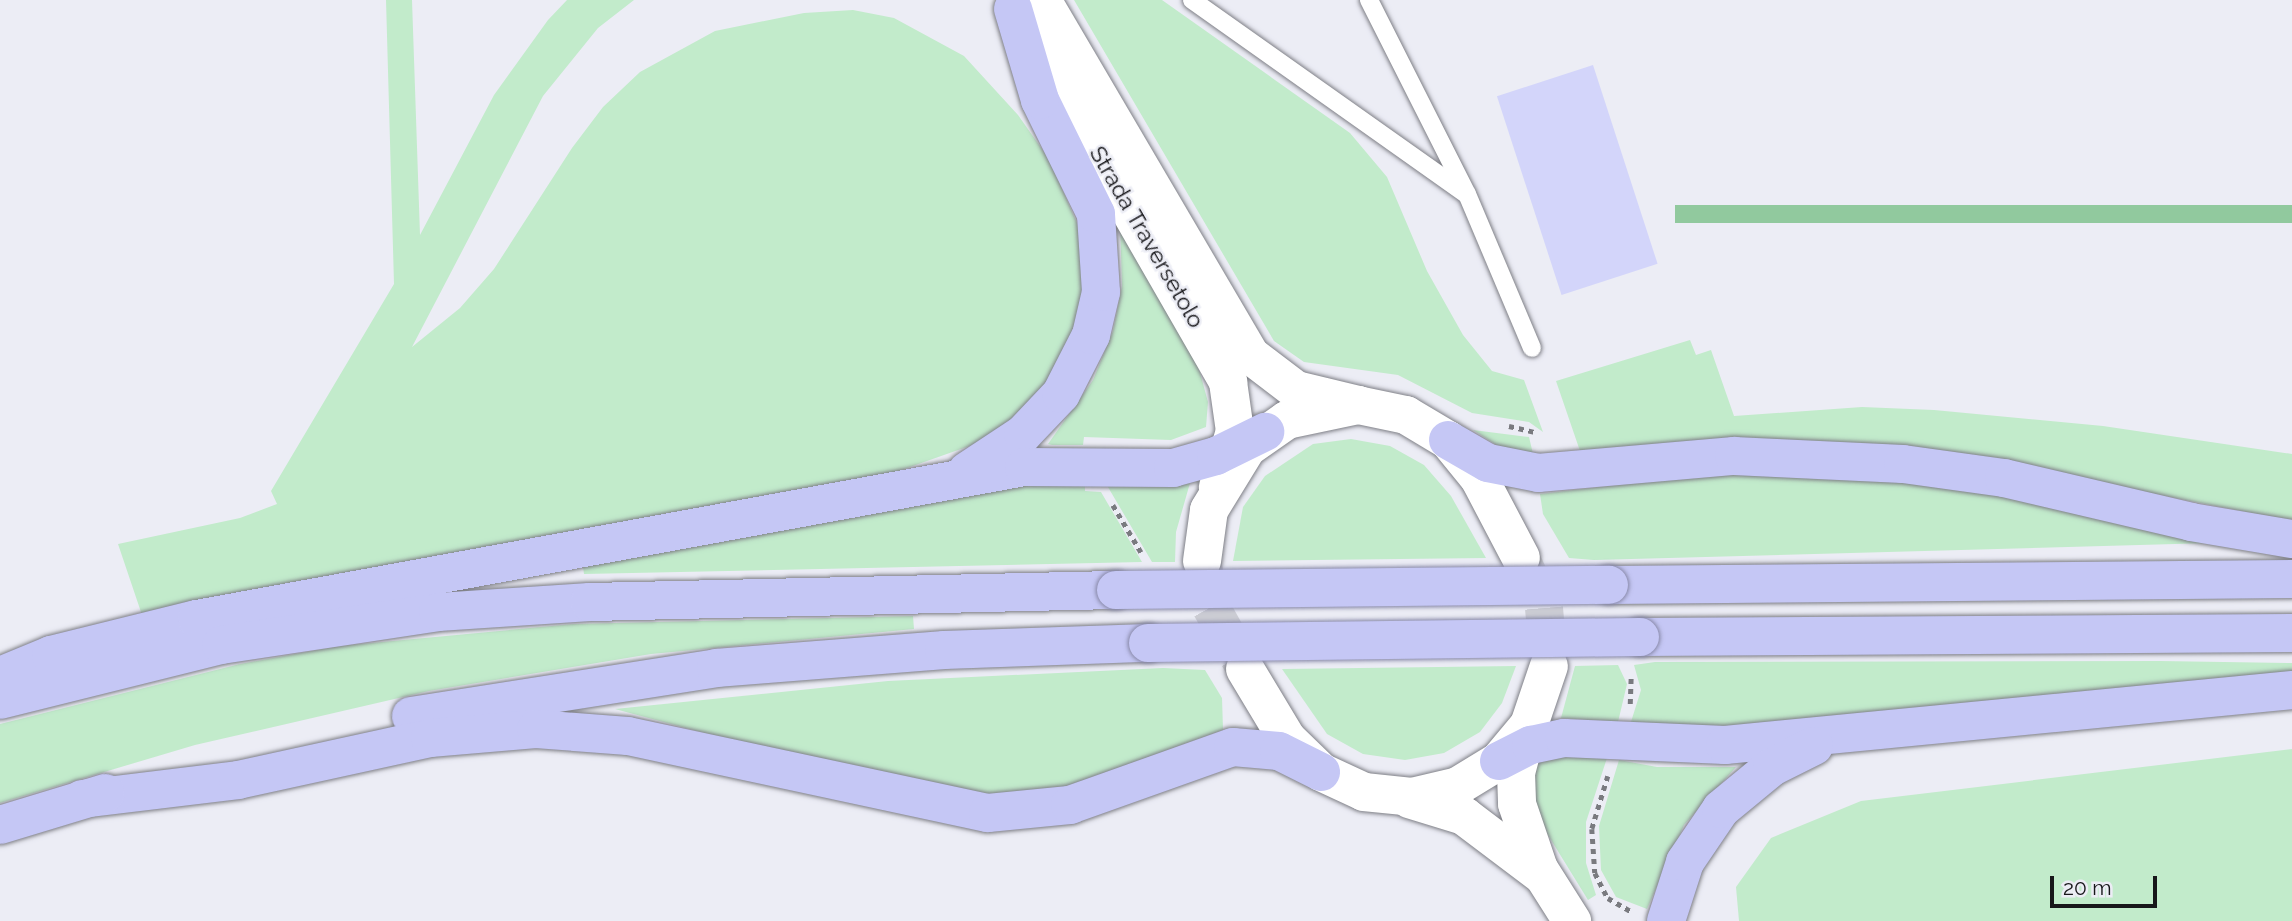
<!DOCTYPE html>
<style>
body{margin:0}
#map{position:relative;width:2292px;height:921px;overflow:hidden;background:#ecedf5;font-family:Raleway,sans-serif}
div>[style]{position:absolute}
.green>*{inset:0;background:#c2ebcb}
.forest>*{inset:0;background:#91c99e;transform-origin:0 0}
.building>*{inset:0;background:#d3d5fa;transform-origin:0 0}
.secondary-tunnel>*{height:38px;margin-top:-19px;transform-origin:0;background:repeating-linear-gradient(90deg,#cccdd4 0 38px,transparent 0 57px)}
.path>*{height:4.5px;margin-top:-2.25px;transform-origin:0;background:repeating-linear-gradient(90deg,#797a7f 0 5px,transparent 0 10px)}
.roads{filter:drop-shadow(0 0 2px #7e7f86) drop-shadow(0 0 2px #7e7f86)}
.lane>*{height:18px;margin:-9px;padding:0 9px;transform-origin:9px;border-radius:9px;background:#fff}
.secondary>*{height:38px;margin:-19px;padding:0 19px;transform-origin:19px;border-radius:19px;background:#fff}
.highway>*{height:38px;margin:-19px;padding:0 19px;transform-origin:19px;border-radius:19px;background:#c5c7f5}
.bridges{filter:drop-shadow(0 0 2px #8889a8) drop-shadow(0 0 2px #8889a8)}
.highway-bridge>*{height:38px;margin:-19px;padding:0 19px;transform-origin:19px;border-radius:19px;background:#c5c7f5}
span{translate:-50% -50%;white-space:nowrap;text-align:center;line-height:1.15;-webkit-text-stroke:5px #ecedf5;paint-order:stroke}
.street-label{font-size:23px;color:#17171a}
.scale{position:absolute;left:2050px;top:876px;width:107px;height:32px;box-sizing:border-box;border:4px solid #17171a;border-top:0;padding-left:9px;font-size:21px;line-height:24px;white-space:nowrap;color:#17171a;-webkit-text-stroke:5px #ecedf5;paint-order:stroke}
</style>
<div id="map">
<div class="green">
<i style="clip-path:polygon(386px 0,412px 0,420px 235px,494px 95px,548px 20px,567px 0,634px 0,598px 28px,543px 96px,412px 347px,460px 308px,494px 269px,572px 148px,603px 107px,640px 72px,715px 31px,804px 13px,853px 10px,894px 18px,964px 56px,1018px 115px,1049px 159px,1083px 237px,1086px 276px,1080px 316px,1045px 388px,1014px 419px,978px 443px,893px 473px,143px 618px,118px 544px,240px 518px,277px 504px,271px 491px,394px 284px)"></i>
<i style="clip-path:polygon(1074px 0,1162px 0,1350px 133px,1387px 177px,1427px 271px,1463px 335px,1492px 371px,1524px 380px,1543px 432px,1529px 422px,1472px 413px,1398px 375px,1304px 362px,1274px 341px)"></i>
<i style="clip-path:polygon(1120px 223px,1199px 369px,1208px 402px,1206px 427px,1171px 440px,1084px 437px,1083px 445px,1052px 445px,1048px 444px,1093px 380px,1113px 331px,1122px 286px)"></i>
<i style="clip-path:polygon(1690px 340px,1696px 355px,1711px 350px,1734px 416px,1862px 407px,1934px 410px,2103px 426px,2292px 454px,2292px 521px,1912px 446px,1738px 438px,1580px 451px,1556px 381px)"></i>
<i style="clip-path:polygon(1473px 430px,1529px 437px,1534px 458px,1509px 453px)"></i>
<i style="clip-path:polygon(1351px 439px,1390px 446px,1424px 465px,1451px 496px,1486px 558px,1233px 561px,1243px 507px,1265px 476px,1313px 444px)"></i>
<i style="clip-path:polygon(1708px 474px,1865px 478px,1981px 492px,2211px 543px,1594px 560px,1569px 558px,1543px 514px,1540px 494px)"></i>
<i style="clip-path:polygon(1085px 480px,1085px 491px,1101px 492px,1142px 562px,584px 574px,583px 567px,1022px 486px)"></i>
<i style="clip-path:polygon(1105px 482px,1149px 487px,1190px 483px,1176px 532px,1175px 562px,1152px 562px)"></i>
<i style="clip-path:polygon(913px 616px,914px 629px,651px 654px,429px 691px,195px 745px,0 803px,0 724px,240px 664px,339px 646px,573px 624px)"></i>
<i style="clip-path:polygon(2160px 661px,2292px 663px,2292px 674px,1723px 729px,1630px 725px,1641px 690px,1634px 665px,1655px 662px)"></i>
<i style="clip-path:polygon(1618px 665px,1627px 684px,1618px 722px,1561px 718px,1575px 666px)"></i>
<i style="clip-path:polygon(1516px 666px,1502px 703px,1480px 732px,1444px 753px,1405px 760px,1363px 754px,1327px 734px,1282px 669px)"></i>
<i style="clip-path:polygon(1163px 668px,1205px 670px,1222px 698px,1223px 730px,1053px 792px,972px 795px,764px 749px,615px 709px,888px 681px)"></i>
<i style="clip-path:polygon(2292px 749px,2292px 921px,1739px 921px,1736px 887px,1771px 838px,1861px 801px)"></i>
<i style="clip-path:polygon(1567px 755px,1607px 758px,1586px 822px,1586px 863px,1596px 895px,1588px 900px,1532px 809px,1536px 767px,1541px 760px)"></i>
<i style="clip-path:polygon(1619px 760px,1657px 767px,1736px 767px,1684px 825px,1647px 909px,1616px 897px,1601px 870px,1599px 826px)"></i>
</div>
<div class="forest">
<i style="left:2292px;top:205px;width:18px;height:617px;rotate:90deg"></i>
</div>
<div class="building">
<i style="left:1593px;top:65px;width:209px;height:101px;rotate:72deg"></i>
</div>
<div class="secondary-tunnel">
<i style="left:1521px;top:559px;width:54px;rotate:64.9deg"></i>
<i style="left:1544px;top:608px;width:58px;rotate:85.1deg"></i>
<i style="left:1202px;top:561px;width:47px;rotate:78.9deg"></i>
<i style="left:1211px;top:607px;width:70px;rotate:60.9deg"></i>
</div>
<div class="path">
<i style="left:1509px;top:426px;width:26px;rotate:13deg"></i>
<i style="left:1113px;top:505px;width:55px;rotate:59.2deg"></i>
<i style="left:1630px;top:704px;width:29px;rotate:-88deg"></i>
<i style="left:1608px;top:776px;width:55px;rotate:106.8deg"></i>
<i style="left:1592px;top:829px;width:44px;rotate:86.1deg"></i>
<i style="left:1595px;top:873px;width:28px;rotate:63deg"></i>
<i style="left:1608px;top:898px;width:28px;rotate:30deg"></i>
</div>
<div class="roads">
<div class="lane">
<i style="left:1192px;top:0;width:336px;rotate:35.3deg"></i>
<i style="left:1369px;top:0;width:217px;rotate:63.2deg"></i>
<i style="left:1467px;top:194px;width:167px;rotate:67.1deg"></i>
</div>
<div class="secondary">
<i style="left:1042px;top:0;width:411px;rotate:59.6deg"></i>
<i style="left:1250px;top:355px;width:58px;rotate:37.3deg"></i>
<i style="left:1296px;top:390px;width:64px;rotate:13.6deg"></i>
<i style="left:1027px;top:32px;width:404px;rotate:60.1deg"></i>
<i style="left:1228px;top:382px;width:49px;rotate:81.9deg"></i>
<i style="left:1235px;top:431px;width:59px;rotate:106.9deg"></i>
<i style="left:1202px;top:561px;width:51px;rotate:-82.2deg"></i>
<i style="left:1209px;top:510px;width:73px;rotate:-58.5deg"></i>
<i style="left:1247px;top:448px;width:49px;rotate:-35deg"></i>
<i style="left:1287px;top:420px;width:73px;rotate:-11.9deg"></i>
<i style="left:1358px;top:405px;width:49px;rotate:11.8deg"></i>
<i style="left:1406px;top:415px;width:49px;rotate:30.8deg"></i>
<i style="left:1448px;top:440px;width:49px;rotate:50.8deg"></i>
<i style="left:1479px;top:478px;width:90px;rotate:62.3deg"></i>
<i style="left:1245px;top:669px;width:82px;rotate:59deg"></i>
<i style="left:1287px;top:739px;width:47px;rotate:44.1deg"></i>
<i style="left:1321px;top:772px;width:47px;rotate:24.9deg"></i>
<i style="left:1364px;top:792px;width:48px;rotate:5.9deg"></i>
<i style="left:1412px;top:797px;width:47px;rotate:-13.4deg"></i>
<i style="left:1458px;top:786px;width:48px;rotate:-31.4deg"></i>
<i style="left:1499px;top:761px;width:47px;rotate:-50.2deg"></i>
<i style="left:1529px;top:725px;width:62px;rotate:-71.3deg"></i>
<i style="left:1527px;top:731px;width:43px;rotate:104.7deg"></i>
<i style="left:1516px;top:773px;width:31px;rotate:88deg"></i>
<i style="left:1517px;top:804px;width:69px;rotate:71.3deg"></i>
<i style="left:1539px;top:869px;width:62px;rotate:57.6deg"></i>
<i style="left:1409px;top:799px;width:58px;rotate:17.2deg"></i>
<i style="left:1464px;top:816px;width:98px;rotate:37.1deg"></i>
</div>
<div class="highway">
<i style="left:1448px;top:440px;width:46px;rotate:29.9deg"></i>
<i style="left:1488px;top:463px;width:51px;rotate:11.3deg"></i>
<i style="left:1538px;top:473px;width:197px;rotate:-5deg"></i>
<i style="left:1734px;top:456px;width:169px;rotate:2.7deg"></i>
<i style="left:1903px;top:464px;width:102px;rotate:7.9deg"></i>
<i style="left:2004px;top:478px;width:192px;rotate:13.2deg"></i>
<i style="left:2191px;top:522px;width:102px;rotate:9.6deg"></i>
<i style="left:967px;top:471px;width:67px;rotate:-33.5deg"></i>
<i style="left:1023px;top:434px;width:55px;rotate:-46.5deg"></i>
<i style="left:1061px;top:394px;width:66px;rotate:-63deg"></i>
<i style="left:1091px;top:335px;width:44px;rotate:-76.9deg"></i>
<i style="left:1101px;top:292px;width:78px;rotate:-93.7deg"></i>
<i style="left:1096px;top:214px;width:127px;rotate:-116.2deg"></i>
<i style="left:1040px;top:100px;width:95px;rotate:-106.5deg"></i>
<i style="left:1609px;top:585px;width:683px;rotate:-0.5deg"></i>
<i style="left:1640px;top:637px;width:652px;rotate:-0.35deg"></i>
<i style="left:0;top:676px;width:55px;rotate:-22.4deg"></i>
<i style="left:51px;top:655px;width:150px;rotate:-13.9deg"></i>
<i style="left:197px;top:619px;width:841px;rotate:-10.41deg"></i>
<i style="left:1024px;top:467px;width:149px;rotate:0.4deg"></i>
<i style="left:1173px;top:468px;width:45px;rotate:-15.6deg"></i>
<i style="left:1216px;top:456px;width:55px;rotate:-26.1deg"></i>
<i style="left:0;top:700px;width:228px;rotate:-14deg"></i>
<i style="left:221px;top:645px;width:219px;rotate:-8.6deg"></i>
<i style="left:438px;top:612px;width:152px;rotate:-3.8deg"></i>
<i style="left:590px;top:602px;width:526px;rotate:-1.31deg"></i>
<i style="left:411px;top:716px;width:309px;rotate:-8.9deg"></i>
<i style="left:716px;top:668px;width:229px;rotate:-4.5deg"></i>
<i style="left:944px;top:650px;width:204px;rotate:-2deg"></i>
<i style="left:1499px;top:761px;width:36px;rotate:-27deg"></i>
<i style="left:1531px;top:745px;width:34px;rotate:-12deg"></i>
<i style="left:1564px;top:738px;width:161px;rotate:2.5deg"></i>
<i style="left:1725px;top:745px;width:570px;rotate:-5.54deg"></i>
<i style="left:82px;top:799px;width:157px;rotate:-6.9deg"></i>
<i style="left:238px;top:780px;width:197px;rotate:-12.3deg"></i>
<i style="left:430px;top:738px;width:106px;rotate:-4.9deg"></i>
<i style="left:536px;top:729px;width:92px;rotate:4.4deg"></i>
<i style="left:628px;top:736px;width:368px;rotate:12.1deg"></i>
<i style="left:988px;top:813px;width:82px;rotate:-5.6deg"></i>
<i style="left:1070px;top:805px;width:173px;rotate:-19.6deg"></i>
<i style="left:1233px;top:747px;width:46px;rotate:5deg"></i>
<i style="left:1279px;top:751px;width:47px;rotate:26.6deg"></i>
<i style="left:0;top:825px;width:110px;rotate:-16.9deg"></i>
<i style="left:1666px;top:921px;width:62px;rotate:-72.1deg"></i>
<i style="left:1685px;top:862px;width:64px;rotate:-55.8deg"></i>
<i style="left:1721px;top:809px;width:66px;rotate:-39.5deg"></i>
<i style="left:1772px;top:767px;width:47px;rotate:-26.6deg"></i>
</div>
</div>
<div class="bridges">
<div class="highway-bridge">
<i style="left:1116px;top:590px;width:493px;rotate:-0.6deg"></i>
<i style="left:1148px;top:643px;width:492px;rotate:-0.7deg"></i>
</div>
</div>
<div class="street-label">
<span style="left:1147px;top:237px;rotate:60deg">Strada Traversetolo</span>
</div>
<div class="scale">20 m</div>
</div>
